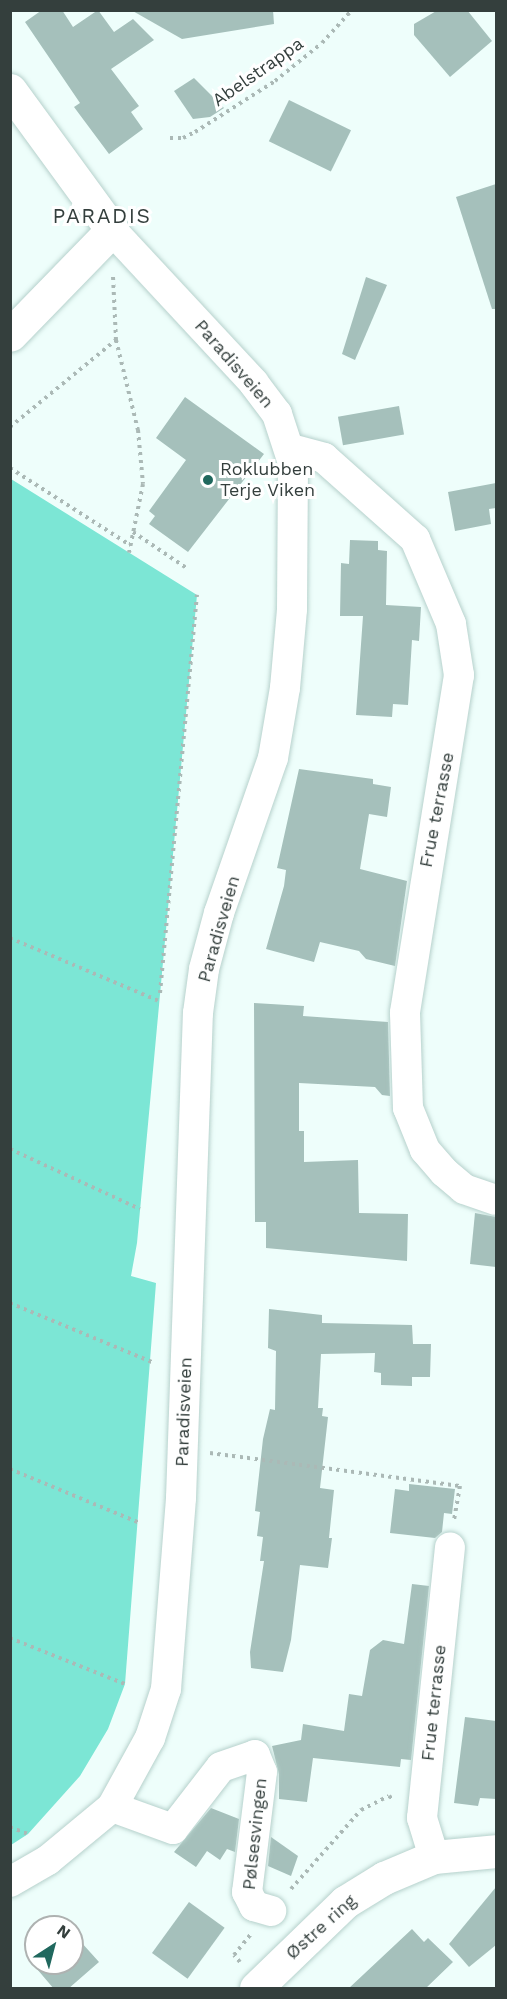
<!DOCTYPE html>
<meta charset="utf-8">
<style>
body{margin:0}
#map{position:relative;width:507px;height:1999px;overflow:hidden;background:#eefefb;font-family:"Work Sans",sans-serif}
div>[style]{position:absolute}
.water>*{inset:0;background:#7ce6d5}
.building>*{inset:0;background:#a5c0bb;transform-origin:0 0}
.path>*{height:4px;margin-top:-2px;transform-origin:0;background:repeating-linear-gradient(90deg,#abb9b6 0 3px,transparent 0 7.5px)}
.roads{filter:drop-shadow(0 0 2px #b6d1cc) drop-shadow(0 0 2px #b6d1cc)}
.minor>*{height:30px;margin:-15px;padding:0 15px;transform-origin:15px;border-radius:15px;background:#fff}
.tertiary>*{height:33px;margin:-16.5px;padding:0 16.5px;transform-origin:16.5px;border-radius:16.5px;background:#fff}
.dots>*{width:16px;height:16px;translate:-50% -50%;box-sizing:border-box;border:3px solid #fff;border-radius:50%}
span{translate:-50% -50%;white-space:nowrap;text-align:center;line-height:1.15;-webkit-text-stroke:6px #fff;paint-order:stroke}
.street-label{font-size:18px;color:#343f3d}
.poi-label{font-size:18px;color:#343f3d}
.left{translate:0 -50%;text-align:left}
.quarter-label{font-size:21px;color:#343f3d;letter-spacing:1.5px}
.frame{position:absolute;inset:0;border:12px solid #343f3d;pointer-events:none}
.north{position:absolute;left:24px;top:1915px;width:60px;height:60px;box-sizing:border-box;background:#fff;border:2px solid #aeb2b1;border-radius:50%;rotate:36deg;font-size:16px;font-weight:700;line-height:24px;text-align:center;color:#343f3d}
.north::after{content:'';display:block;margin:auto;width:21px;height:27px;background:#20685e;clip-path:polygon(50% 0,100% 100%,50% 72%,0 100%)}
</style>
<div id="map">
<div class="water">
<i style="clip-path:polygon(11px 479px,197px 595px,137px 1243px,131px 1276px,156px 1283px,125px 1684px,108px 1729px,80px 1776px,28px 1834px,11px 1845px)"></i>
</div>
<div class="building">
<i style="clip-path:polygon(42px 10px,62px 10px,73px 27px,98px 10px,114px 32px,133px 19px,154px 40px,111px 69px,139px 106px,131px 112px,143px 129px,109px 154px,74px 107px,80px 103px,25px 22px)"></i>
<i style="clip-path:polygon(131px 10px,273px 10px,274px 24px,182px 39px)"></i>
<i style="clip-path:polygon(438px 10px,467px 10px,492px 41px,450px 77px,414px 35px,414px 24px)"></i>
<i style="clip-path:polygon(194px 78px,224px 108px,210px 117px,193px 119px,174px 91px)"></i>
<i style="left:289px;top:100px;width:69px;height:46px;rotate:26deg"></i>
<i style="clip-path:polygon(496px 184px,496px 309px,492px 309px,456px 197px)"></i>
<i style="clip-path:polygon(366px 277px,387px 285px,355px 360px,342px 354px)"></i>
<i style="clip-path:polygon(185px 397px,264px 454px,188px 552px,149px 524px,155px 516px,149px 511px,186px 460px,156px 438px)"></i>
<i style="left:399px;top:406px;width:29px;height:62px;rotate:80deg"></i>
<i style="clip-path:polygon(496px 483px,496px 508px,489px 509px,491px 524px,455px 531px,448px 492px)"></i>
<i style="clip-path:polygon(350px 540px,378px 541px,378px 550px,387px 551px,386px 605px,421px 607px,419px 641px,412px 640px,408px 705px,393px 704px,392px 717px,356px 715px,363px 616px,340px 616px,341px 563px,349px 564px)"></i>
<i style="clip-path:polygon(299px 769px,373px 779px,373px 784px,391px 787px,387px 817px,369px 814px,360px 869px,407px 881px,395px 966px,366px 959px,359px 951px,320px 942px,314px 962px,266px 949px,284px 886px,286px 870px,277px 868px)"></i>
<i style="clip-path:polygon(254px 1003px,304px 1006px,303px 1016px,388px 1022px,390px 1096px,382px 1095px,375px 1087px,299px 1083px,299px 1131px,304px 1131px,304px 1162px,358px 1160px,359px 1213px,408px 1214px,407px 1261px,266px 1248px,266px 1222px,255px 1222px)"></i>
<i style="clip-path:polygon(475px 1213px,496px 1217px,496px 1267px,470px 1264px)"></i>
<i style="clip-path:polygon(269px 1309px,322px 1315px,322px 1323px,412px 1325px,413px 1344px,431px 1344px,430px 1377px,412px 1377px,412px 1386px,381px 1385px,381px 1373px,374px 1372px,375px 1353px,321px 1354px,318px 1408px,323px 1408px,322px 1416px,328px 1417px,320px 1488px,334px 1490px,329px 1538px,332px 1538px,328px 1568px,300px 1565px,291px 1640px,283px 1672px,251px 1668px,250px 1652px,264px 1561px,260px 1561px,263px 1537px,257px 1536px,260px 1512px,255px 1511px,263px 1439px,270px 1409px,275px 1410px,276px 1351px,268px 1348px)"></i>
<i style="clip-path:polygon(409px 1484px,455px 1489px,452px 1514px,444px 1513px,442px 1532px,435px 1538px,390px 1533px,395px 1489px,409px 1491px)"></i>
<i style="clip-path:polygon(412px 1584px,429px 1586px,411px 1760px,401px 1759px,400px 1767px,313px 1758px,307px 1802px,279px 1799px,279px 1774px,272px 1746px,301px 1740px,303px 1724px,344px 1731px,349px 1694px,362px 1696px,370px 1650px,383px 1640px,404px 1644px)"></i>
<i style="clip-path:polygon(465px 1717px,496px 1721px,496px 1799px,480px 1798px,478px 1806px,454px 1803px)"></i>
<i style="clip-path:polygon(211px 1808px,239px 1819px,235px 1852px,227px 1849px,220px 1860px,207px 1851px,196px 1867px,174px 1852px)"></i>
<i style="clip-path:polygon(271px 1837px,298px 1856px,291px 1876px,268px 1866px)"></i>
<i style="clip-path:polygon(496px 1887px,496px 1945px,469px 1967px,449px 1944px)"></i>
<i style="left:189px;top:1902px;width:44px;height:63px;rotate:36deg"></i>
<i style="clip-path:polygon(412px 1929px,424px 1942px,428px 1938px,453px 1962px,425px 1989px,348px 1989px)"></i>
<i style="clip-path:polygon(72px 1932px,99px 1962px,68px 1989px,54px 1989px,31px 1962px,36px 1958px,36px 1963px,72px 1963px)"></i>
</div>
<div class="path">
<i style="left:170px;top:138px;width:13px"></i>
<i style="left:183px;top:138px;width:13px;rotate:-27deg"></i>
<i style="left:195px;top:132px;width:95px;rotate:-32.5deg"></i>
<i style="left:275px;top:81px;width:60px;rotate:-39deg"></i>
<i style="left:322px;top:43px;width:45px;rotate:-47.7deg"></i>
<i style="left:116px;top:340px;width:93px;rotate:76.3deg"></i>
<i style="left:138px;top:430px;width:54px;rotate:84.7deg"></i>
<i style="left:143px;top:484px;width:70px;rotate:101.5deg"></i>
<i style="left:10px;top:427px;width:137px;rotate:-39.4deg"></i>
<i style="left:116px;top:340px;width:64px;rotate:-92.7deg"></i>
<i style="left:10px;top:468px;width:143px;rotate:32.7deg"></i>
<i style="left:133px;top:532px;width:66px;rotate:33.9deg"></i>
<i style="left:10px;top:938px;width:162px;rotate:22.9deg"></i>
<i style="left:160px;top:993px;width:400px;rotate:-84.7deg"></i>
<i style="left:10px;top:1149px;width:143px;rotate:24.8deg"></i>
<i style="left:10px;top:1303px;width:154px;rotate:22.6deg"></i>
<i style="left:210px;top:1453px;width:252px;rotate:7.5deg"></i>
<i style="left:460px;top:1486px;width:35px;rotate:100deg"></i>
<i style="left:10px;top:1469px;width:141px;rotate:22.6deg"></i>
<i style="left:10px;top:1638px;width:124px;rotate:21.8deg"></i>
<i style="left:10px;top:1827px;width:19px;rotate:21deg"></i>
<i style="left:291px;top:1889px;width:106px;rotate:-48.5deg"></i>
<i style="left:361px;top:1810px;width:31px;rotate:-27deg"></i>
<i style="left:389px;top:1796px;width:6px;rotate:39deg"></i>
<i style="left:240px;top:1962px;width:9px;rotate:-131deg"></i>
<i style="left:234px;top:1955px;width:26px;rotate:-51deg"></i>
</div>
<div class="roads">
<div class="minor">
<i style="left:291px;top:449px;width:34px;rotate:15deg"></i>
<i style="left:324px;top:458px;width:122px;rotate:41.7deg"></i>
<i style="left:415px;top:539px;width:92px;rotate:67deg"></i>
<i style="left:451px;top:624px;width:52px;rotate:81.1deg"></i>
<i style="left:459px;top:675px;width:342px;rotate:99.1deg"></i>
<i style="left:405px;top:1013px;width:95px;rotate:88.2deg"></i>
<i style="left:408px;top:1108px;width:45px;rotate:68deg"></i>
<i style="left:425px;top:1150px;width:29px;rotate:49deg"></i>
<i style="left:444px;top:1172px;width:26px;rotate:40deg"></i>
<i style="left:464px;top:1189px;width:34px;rotate:19deg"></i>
<i style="left:112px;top:1807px;width:65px;rotate:19.8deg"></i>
<i style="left:173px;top:1829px;width:78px;rotate:-52.3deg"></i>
<i style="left:221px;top:1767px;width:36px;rotate:-19deg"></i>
<i style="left:255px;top:1755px;width:18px;rotate:68deg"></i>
<i style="left:262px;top:1772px;width:121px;rotate:97.1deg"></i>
<i style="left:247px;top:1892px;width:16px;rotate:63deg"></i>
<i style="left:254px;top:1906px;width:18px;rotate:16deg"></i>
<i style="left:434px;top:1857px;width:41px;rotate:-107.1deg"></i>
<i style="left:422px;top:1818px;width:272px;rotate:-84.1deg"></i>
<i style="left:10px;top:1882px;width:44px;rotate:-30.1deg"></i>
<i style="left:48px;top:1860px;width:83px;rotate:-39.6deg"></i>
<i style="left:112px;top:1807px;width:79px;rotate:-61.2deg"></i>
<i style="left:150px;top:1738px;width:52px;rotate:-71.9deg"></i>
<i style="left:166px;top:1689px;width:192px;rotate:-85.5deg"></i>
<i style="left:181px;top:1498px;width:485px;rotate:-88deg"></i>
<i style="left:198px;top:1013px;width:44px;rotate:-82.2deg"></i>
<i style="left:204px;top:969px;width:58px;rotate:-75deg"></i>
<i style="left:219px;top:913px;width:164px;rotate:-70.8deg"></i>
<i style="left:273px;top:758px;width:71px;rotate:-80.3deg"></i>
<i style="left:285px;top:688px;width:79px;rotate:-84.9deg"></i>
<i style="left:292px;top:609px;width:146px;rotate:-89.6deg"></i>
<i style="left:293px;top:463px;width:52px;rotate:-108.1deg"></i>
<i style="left:277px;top:414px;width:39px;rotate:-127deg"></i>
<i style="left:254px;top:383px;width:209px;rotate:-132.9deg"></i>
</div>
<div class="tertiary">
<i style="left:10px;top:90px;width:173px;rotate:53.9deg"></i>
<i style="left:112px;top:230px;width:146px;rotate:134.2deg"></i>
<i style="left:256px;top:1988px;width:124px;rotate:-44deg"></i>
<i style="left:345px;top:1902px;width:46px;rotate:-31.6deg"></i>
<i style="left:384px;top:1878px;width:54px;rotate:-22.8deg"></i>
<i style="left:434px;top:1857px;width:62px;rotate:-5.5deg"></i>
</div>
</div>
<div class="dots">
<i style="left:208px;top:480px;background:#20685e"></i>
</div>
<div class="street-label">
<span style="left:258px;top:72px;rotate:-35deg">Abelstrappa</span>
<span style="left:234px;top:364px;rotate:49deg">Paradisveien</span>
<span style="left:437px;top:810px;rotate:-79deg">Frue terrasse</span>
<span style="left:219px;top:929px;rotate:-74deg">Paradisveien</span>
<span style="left:184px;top:1412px;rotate:-88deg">Paradisveien</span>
<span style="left:434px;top:1703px;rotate:-84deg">Frue terrasse</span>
<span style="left:255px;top:1834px;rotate:-84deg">Pølsesvingen</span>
<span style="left:321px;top:1927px;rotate:-42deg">Østre ring</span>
</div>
<div class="poi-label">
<span class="left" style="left:220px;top:480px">Roklubben<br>Terje Viken</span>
</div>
<div class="quarter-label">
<span style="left:102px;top:216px">PARADIS</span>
</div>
<div class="frame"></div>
<div class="north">N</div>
</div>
